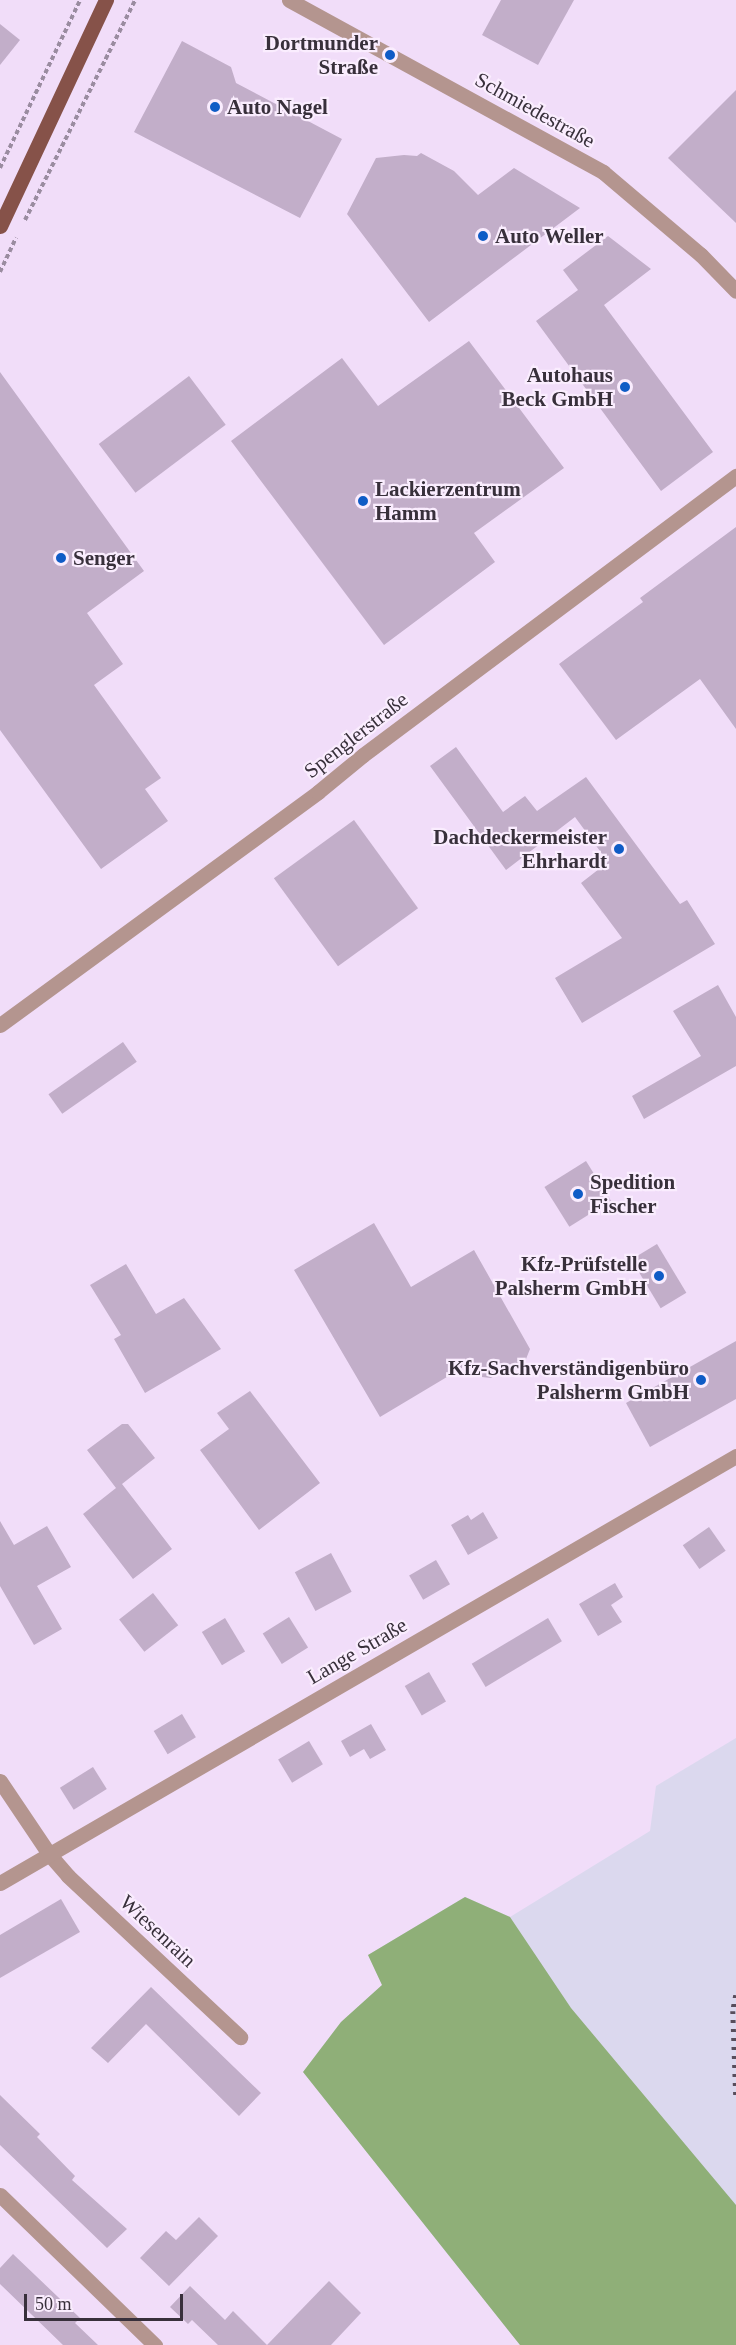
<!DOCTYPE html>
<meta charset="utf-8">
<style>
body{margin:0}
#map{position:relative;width:736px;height:2345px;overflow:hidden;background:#f1ddf9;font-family:"Times New Roman",serif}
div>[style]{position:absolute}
.industrial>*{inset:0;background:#dbd8ee}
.forest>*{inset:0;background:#8faf78}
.building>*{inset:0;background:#c2aec9;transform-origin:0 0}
.path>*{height:4px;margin-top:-2px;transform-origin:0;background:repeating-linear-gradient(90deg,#9a8ca0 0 4.5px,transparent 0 7.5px)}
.minor>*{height:15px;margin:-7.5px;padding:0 7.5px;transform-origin:7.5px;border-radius:7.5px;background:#b4958f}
.major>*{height:15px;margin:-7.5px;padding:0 7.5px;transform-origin:7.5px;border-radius:7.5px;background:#865249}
.rail>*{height:4.5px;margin-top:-2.25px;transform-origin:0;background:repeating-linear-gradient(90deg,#584e5c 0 3px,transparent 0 9px)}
.dots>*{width:16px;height:16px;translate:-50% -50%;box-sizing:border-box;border:3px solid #faedfe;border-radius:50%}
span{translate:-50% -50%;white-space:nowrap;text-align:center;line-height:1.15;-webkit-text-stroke:4.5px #faedfe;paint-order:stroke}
.poi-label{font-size:21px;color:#38303b;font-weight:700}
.right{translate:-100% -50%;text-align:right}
.left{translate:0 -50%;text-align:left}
.street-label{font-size:21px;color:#38303b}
.scale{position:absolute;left:24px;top:2294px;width:159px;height:27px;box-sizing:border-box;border:3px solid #38303b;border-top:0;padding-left:8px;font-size:18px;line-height:21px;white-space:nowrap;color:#38303b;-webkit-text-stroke:4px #faedfe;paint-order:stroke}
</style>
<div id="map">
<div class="industrial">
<i style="clip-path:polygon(736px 1738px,736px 2345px,520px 2345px,303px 2072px,341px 2022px,382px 1985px,368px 1955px,465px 1897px,510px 1917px,650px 1831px,656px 1786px)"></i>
</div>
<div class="forest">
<i style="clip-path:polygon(465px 1897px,510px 1917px,571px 2008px,736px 2205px,736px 2345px,520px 2345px,303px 2072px,341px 2022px,382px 1985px,368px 1955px)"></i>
</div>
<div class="building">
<i style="clip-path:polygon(501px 0,574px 0,538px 65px,482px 35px)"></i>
<i style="clip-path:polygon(0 24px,20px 40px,0 65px)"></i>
<i style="clip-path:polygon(182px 41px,231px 67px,236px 83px,342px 139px,300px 218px,134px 132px)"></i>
<i style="clip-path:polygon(736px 90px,736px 223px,668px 158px)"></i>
<i style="clip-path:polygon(421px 153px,454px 171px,478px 195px,514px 168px,580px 208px,429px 322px,347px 214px,376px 158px,404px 155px,417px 156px)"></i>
<i style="clip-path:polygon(608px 236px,651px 269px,604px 305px,713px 452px,661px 491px,536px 321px,578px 290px,563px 270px)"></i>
<i style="clip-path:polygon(469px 341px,564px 468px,474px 533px,495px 562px,384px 645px,231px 441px,342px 358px,378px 406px)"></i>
<i style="clip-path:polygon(0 372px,144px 571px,87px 613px,123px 664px,94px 685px,161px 778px,145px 789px,168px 821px,101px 869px,0 730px)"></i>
<i style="left:189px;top:376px;width:61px;height:113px;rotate:53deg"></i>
<i style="clip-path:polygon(736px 527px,736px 729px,700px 679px,616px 740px,559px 664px,643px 602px,640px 598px)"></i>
<i style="clip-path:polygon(456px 747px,503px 812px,525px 796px,537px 811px,586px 777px,680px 904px,687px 900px,715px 944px,582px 1023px,555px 978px,622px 938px,581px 883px,608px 862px,575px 817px,506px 870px,430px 766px)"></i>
<i style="left:354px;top:820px;width:109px;height:99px;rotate:54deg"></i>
<i style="clip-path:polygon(718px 985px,736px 1017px,736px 1066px,644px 1119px,632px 1096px,701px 1056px,673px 1011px)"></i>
<i style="left:123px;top:1042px;width:24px;height:91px;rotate:55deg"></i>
<i style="left:586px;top:1161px;width:47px;height:49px;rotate:58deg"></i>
<i style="clip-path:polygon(374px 1223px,411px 1287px,474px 1250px,530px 1349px,526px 1359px,491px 1378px,482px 1377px,472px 1362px,380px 1417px,294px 1270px)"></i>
<i style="left:657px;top:1244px;width:57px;height:30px;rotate:59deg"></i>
<i style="clip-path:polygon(126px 1264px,156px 1314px,184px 1298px,221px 1349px,145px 1393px,114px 1339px,121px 1335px,90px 1285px)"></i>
<i style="clip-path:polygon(736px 1341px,736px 1399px,650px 1447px,626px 1403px)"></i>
<i style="clip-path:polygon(250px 1391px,320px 1483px,259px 1530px,200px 1450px,229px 1429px,217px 1413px)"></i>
<i style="clip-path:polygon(122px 1424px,128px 1424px,155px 1458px,122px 1484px,172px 1549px,133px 1579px,83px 1514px,116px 1488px,87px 1450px)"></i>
<i style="clip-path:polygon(483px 1512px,498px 1538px,468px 1555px,451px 1525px,468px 1515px,471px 1520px)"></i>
<i style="clip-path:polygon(0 1521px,14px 1545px,47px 1526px,71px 1567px,37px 1586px,62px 1629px,34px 1645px,0 1586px)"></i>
<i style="left:709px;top:1527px;width:29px;height:32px;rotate:55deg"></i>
<i style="left:331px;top:1553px;width:44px;height:41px;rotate:62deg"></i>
<i style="left:436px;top:1560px;width:28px;height:31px;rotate:60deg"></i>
<i style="clip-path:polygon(615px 1583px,623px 1597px,611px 1605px,622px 1622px,598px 1636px,579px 1604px)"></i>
<i style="left:153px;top:1593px;width:41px;height:43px;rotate:52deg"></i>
<i style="left:289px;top:1617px;width:36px;height:31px;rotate:58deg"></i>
<i style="left:225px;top:1618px;width:39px;height:27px;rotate:59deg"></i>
<i style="left:548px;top:1618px;width:27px;height:89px;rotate:59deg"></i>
<i style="left:429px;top:1672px;width:34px;height:28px;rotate:60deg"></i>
<i style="left:182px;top:1714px;width:27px;height:33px;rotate:59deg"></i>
<i style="clip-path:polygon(371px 1724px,386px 1750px,370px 1759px,364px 1749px,350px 1757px,341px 1741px)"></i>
<i style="left:309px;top:1741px;width:27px;height:36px;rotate:59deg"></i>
<i style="left:93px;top:1767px;width:26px;height:39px;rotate:58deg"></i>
<i style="clip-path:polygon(61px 1899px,80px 1932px,0 1978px,0 1935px)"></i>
<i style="clip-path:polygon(151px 1987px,261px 2093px,239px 2116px,146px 2024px,108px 2063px,91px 2048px)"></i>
<i style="clip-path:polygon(0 2095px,40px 2134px,37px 2137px,75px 2176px,72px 2180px,127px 2229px,107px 2248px,0 2145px)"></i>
<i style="clip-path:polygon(199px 2217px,218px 2236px,169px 2286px,140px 2258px,166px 2231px,176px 2240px)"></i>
<i style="clip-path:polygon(13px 2254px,80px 2318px,75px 2323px,98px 2345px,63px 2345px,0 2284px,0 2268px)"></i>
<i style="clip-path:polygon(329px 2281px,361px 2313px,331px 2345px,267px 2345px)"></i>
<i style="clip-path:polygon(190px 2286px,225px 2320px,233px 2311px,267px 2345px,218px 2345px,192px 2320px,188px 2324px,170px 2307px)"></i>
</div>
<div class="path">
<i style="left:0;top:168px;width:186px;rotate:-64.5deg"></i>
<i style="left:25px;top:220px;width:246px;rotate:-63.4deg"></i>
<i style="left:0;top:272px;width:38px;rotate:-65deg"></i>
</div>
<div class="minor">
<i style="left:289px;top:0;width:358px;rotate:28.7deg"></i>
<i style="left:603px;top:172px;width:128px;rotate:40.3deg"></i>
<i style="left:701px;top:255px;width:50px;rotate:45.8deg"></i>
<i style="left:0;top:1025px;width:394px;rotate:-36.2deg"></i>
<i style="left:318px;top:792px;width:58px;rotate:-39.4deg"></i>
<i style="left:363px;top:755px;width:466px;rotate:-36.8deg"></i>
<i style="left:0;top:1781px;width:88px;rotate:56.1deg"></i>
<i style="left:49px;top:1854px;width:29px;rotate:49deg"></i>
<i style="left:68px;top:1876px;width:236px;rotate:43.1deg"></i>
<i style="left:0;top:1883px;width:851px;rotate:-30.12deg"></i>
<i style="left:0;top:2195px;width:216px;rotate:44.1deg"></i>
</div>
<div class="major">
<i style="left:0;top:226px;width:250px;rotate:-64.9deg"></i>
</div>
<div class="rail">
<i style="left:736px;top:1995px;width:16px;rotate:101deg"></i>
<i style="left:733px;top:2011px;width:86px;rotate:88deg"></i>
</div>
<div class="dots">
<i style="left:390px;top:55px;background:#0f5cc6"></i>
<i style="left:215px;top:107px;background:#0f5cc6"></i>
<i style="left:483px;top:236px;background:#0f5cc6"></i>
<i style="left:625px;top:387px;background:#0f5cc6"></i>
<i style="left:363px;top:501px;background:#0f5cc6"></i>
<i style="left:61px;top:558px;background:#0f5cc6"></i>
<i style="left:619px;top:849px;background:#0f5cc6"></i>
<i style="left:578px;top:1194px;background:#0f5cc6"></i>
<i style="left:659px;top:1276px;background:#0f5cc6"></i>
<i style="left:701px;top:1380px;background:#0f5cc6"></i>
</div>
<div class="poi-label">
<span class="right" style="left:378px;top:55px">Dortmunder<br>Straße</span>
<span class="left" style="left:227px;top:107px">Auto Nagel</span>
<span class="left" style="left:495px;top:236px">Auto Weller</span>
<span class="right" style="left:613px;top:387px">Autohaus<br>Beck GmbH</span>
<span class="left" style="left:375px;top:501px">Lackierzentrum<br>Hamm</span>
<span class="left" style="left:73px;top:558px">Senger</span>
<span class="right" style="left:607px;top:849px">Dachdeckermeister<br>Ehrhardt</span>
<span class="left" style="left:590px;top:1194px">Spedition<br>Fischer</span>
<span class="right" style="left:647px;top:1276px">Kfz-Prüfstelle<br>Palsherm GmbH</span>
<span class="right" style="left:689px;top:1380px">Kfz-Sachverständigenbüro<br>Palsherm GmbH</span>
</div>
<div class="street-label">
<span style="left:535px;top:110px;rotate:29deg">Schmiedestraße</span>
<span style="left:356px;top:735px;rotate:-38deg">Spenglerstraße</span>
<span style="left:357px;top:1651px;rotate:-30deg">Lange Straße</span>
<span style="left:158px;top:1931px;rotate:43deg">Wiesenrain</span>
</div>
<div class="scale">50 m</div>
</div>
